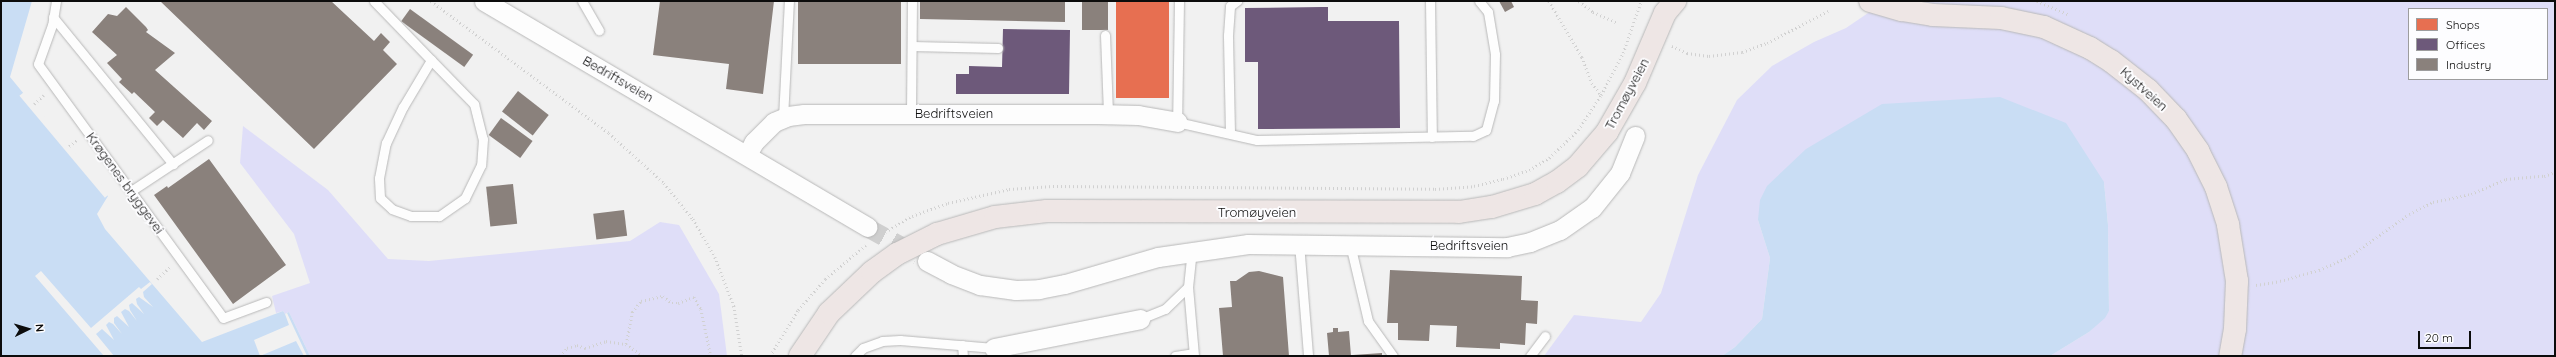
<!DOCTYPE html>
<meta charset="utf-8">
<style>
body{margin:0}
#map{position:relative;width:2556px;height:357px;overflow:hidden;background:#f1f1f1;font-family:Quicksand,sans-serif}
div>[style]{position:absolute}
.green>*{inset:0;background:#dfdef8}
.water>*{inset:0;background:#c9ddf4}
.pier>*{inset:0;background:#f1f1f1;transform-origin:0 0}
.shops>*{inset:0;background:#e76f51;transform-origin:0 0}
.offices>*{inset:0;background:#6d597a}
.industry>*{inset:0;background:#8a817c;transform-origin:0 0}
.street-tunnel>*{height:19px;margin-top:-9.5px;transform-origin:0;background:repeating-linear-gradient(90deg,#cfcfcf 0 19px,transparent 0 29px)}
.path>*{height:2.5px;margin-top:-1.25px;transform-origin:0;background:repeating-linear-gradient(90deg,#d1d1d1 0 1px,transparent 0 4px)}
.roads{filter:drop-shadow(0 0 1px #b8b8b8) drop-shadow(0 0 1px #b8b8b8)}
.lane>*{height:9px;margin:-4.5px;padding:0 4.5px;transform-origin:4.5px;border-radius:4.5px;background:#fdfdfd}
.street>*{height:19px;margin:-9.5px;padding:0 9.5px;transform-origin:9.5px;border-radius:9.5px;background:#fdfdfd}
.primary>*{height:22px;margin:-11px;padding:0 11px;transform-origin:11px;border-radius:11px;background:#eee6e5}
span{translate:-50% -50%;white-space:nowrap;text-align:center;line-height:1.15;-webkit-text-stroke:4px #fdfdff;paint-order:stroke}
.street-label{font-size:13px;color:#0c0c0c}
.frame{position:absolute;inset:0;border:2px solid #0c0c0c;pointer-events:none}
.legend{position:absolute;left:2408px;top:8px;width:140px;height:72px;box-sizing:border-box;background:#fdfdff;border:1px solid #9d9d9e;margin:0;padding:5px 7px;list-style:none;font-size:12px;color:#0c0c0c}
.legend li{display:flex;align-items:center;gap:8px;height:20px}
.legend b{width:20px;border:1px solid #9d9d9e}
.north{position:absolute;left:8px;top:309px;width:40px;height:40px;-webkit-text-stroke:3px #fdfdff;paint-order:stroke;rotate:85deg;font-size:11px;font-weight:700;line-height:16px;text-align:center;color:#0c0c0c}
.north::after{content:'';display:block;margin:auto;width:14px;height:18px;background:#0c0c0c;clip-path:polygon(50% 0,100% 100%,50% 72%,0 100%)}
.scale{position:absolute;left:2418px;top:331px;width:53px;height:18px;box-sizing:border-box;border:2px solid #0c0c0c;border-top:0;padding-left:5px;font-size:12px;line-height:14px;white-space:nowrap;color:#0c0c0c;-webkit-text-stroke:3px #fdfdff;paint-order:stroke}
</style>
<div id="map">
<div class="green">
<i style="clip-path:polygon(evenodd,1872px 1px,2555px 1px,2555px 356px,2050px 356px,2089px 332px,2109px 311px,2108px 225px,2104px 182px,1758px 220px,1770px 258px,1762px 319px,1735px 347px,1722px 356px,1544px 356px,1574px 315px,1641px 322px,1661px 293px,1698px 175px,1737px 100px,1772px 66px,1814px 42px,1846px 28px,1871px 11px,1872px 1px,2409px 9px,2547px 9px,2547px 79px,2409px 79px,2409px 9px)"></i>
<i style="clip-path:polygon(243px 126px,328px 190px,388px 259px,429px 261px,630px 241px,660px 222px,679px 225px,719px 294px,727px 356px,310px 356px,289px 312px,285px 314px,283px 311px,276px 313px,272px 296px,310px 283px,294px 234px,240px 163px)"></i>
</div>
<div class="water">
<i style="clip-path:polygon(1px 1px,32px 1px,10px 77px,108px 196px,97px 214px,105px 229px,202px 342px,283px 311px,285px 314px,289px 312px,310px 356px,1px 356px)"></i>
<i style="clip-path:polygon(2000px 97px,2066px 123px,2104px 182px,2108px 225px,2109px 311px,2105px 318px,2089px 332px,2050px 356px,1722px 356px,1735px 347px,1762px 319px,1770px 258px,1758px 220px,1760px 200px,1767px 186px,1806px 149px,1882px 104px)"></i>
</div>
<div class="pier">
<i style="left:24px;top:92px;width:133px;height:6px;rotate:50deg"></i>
<i style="clip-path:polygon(41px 271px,91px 328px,139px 287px,141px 289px,150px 282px,152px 284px,143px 292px,144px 297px,153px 307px,139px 297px,136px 299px,137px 304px,144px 314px,132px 303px,129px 305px,130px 310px,137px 321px,129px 311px,125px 309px,121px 312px,129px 327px,117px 316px,114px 318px,114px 323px,122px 334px,113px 324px,109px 322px,106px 325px,114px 340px,102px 329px,96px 334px,114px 356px,104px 356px,35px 276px)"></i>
<i style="clip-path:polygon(287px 313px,307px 356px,304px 356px,296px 341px,260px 356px,254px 340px,289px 325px,285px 314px)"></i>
</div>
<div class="shops">
<i style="left:1116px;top:1px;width:53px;height:97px"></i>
</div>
<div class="offices">
<i style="clip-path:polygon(1322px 7px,1328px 7px,1328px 21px,1399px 21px,1400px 128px,1258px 129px,1258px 62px,1245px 62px,1245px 8px)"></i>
<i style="clip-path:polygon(1003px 29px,1070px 30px,1069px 94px,956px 94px,956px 74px,969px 74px,969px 66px,1002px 67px)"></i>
</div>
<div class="industry">
<i style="clip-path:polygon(160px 1px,331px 1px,374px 41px,381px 33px,390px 42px,383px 50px,397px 64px,314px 149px)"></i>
<i style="clip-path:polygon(660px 1px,774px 1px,763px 94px,726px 89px,729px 64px,653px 55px)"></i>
<i style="left:798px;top:1px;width:103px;height:63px"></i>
<i style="clip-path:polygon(920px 1px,1065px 1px,1065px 22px,920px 19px)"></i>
<i style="left:1082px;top:1px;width:26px;height:29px"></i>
<i style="clip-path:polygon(1499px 1px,1511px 1px,1514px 7px,1505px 12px)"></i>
<i style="clip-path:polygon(126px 7px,146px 27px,148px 30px,146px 32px,175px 53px,155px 70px,212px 121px,204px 130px,197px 123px,183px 138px,163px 120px,157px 126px,149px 118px,155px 112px,134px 92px,132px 94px,119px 82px,122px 79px,107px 63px,117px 55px,92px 32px,108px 14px,117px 16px)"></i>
<i style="left:410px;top:9px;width:78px;height:15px;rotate:36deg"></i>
<i style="left:518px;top:91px;width:39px;height:26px;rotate:38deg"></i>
<i style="left:501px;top:118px;width:39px;height:21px;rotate:36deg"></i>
<i style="clip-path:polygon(209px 159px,286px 265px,233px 304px,154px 195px,167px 186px,168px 188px)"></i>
<i style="left:513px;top:184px;width:40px;height:27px;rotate:84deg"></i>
<i style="left:624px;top:210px;width:26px;height:31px;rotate:83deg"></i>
<i style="clip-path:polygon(1390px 270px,1522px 276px,1521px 300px,1538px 301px,1537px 324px,1526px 323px,1525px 345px,1500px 343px,1500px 349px,1456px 347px,1457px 326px,1430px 325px,1429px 341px,1398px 340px,1398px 323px,1387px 323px)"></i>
<i style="clip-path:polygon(1259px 271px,1283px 277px,1289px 356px,1223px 356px,1219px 308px,1232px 307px,1230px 281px,1236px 281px,1249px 272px)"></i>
<i style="clip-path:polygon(1333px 328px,1338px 328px,1338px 332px,1349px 331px,1351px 356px,1329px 356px,1327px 333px,1333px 332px)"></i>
<i style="clip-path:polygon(1382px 353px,1382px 356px,1353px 356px,1353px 355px)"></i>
</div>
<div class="street-tunnel">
<i style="left:867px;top:227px;width:58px;rotate:28.8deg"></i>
</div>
<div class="path">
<i style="left:431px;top:1px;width:222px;rotate:36.6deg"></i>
<i style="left:609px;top:133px;width:74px;rotate:42.3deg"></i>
<i style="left:664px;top:183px;width:46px;rotate:51.1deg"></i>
<i style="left:693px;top:219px;width:44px;rotate:59.9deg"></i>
<i style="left:715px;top:257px;width:53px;rotate:68.8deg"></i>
<i style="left:734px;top:306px;width:51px;rotate:80.9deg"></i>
<i style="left:1549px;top:1px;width:65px;rotate:59.5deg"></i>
<i style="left:1582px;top:57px;width:28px;rotate:69deg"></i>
<i style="left:1592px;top:83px;width:15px;rotate:53deg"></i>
<i style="left:1579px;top:1px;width:18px;rotate:38deg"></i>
<i style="left:1593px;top:12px;width:27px;rotate:24deg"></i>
<i style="left:2037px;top:1px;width:34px;rotate:23deg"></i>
<i style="left:1672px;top:46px;width:17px;rotate:25deg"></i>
<i style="left:1687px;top:53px;width:22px;rotate:8deg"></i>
<i style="left:1709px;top:56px;width:33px;rotate:-7deg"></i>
<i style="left:1742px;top:52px;width:27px;rotate:-20deg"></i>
<i style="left:1767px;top:43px;width:69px;rotate:-27.7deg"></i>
<i style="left:34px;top:104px;width:13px;rotate:-42deg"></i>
<i style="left:69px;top:146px;width:11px;rotate:-38deg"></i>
<i style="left:885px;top:232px;width:31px;rotate:-31deg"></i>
<i style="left:912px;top:216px;width:38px;rotate:-20deg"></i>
<i style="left:948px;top:203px;width:63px;rotate:-12.9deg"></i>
<i style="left:1009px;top:189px;width:44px;rotate:-3.9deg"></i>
<i style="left:1053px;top:186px;width:382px;rotate:0.4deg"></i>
<i style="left:1435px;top:189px;width:39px;rotate:-4deg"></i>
<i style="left:1474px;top:186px;width:30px;rotate:-14deg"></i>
<i style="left:1503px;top:179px;width:28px;rotate:-19deg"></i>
<i style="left:1529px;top:170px;width:23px;rotate:-31deg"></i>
<i style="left:1549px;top:158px;width:40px;rotate:-44deg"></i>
<i style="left:1578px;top:130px;width:42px;rotate:-56.7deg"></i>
<i style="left:1601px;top:95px;width:47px;rotate:-62.4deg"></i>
<i style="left:1623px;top:53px;width:55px;rotate:-70.9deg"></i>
<i style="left:157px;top:279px;width:18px;rotate:-43deg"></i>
<i style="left:2256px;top:285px;width:24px;rotate:-9deg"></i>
<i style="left:2280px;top:281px;width:41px;rotate:-15.8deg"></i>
<i style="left:2319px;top:270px;width:34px;rotate:-24deg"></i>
<i style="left:2350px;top:256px;width:72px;rotate:-35.4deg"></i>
<i style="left:2409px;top:214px;width:27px;rotate:-27deg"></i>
<i style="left:2433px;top:202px;width:39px;rotate:-12deg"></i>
<i style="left:2471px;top:194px;width:38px;rotate:-23deg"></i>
<i style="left:2506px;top:179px;width:38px;rotate:-5deg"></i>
<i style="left:2544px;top:176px;width:12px;rotate:-20deg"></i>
<i style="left:626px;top:344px;width:33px;rotate:-79deg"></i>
<i style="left:632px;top:312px;width:14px;rotate:-51deg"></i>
<i style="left:641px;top:301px;width:23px;rotate:-13deg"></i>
<i style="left:663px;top:296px;width:11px;rotate:38deg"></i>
<i style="left:672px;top:303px;width:6px"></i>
<i style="left:678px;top:303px;width:17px;rotate:-21deg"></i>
<i style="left:694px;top:297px;width:14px;rotate:60deg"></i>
<i style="left:701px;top:309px;width:48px;rotate:78deg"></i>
<i style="left:560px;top:356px;width:11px;rotate:-49deg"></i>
<i style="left:567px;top:348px;width:10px;rotate:-17deg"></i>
<i style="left:577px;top:345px;width:9px;rotate:21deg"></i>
<i style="left:585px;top:348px;width:22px;rotate:-18deg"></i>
<i style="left:606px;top:341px;width:20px;rotate:9deg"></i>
<i style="left:626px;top:344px;width:21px;rotate:35deg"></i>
<i style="left:770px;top:356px;width:54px;rotate:-58.7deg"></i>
<i style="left:798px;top:310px;width:41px;rotate:-48.9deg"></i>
<i style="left:825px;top:279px;width:53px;rotate:-39.7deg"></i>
</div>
<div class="roads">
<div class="lane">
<i style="left:56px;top:1px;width:24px;rotate:99deg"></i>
<i style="left:52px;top:25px;width:41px;rotate:109.7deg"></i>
<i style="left:38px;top:64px;width:314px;rotate:53.9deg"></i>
<i style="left:223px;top:318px;width:46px;rotate:-20.4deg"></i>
<i style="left:374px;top:1px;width:82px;rotate:46deg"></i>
<i style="left:431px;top:60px;width:62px;rotate:45.7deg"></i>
<i style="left:474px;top:104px;width:36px;rotate:76deg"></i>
<i style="left:483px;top:139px;width:26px;rotate:94deg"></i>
<i style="left:481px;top:165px;width:37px;rotate:116deg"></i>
<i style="left:465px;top:198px;width:32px;rotate:145deg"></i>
<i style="left:439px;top:216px;width:28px;rotate:180deg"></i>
<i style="left:411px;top:216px;width:20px;rotate:-160deg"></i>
<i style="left:392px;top:209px;width:16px;rotate:-137deg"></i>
<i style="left:380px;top:198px;width:20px;rotate:-93deg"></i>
<i style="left:379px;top:178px;width:36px;rotate:-79deg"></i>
<i style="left:386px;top:143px;width:40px;rotate:-65deg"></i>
<i style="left:403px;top:107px;width:55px;rotate:-59.2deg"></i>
<i style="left:582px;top:1px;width:34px;rotate:60deg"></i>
<i style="left:1179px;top:1px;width:121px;rotate:90.9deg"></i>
<i style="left:1177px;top:122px;width:82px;rotate:12.7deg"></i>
<i style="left:1257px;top:140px;width:216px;rotate:-1.1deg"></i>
<i style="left:1473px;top:136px;width:14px;rotate:-25deg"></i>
<i style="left:1486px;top:130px;width:30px;rotate:-75deg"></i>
<i style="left:1494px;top:101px;width:47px;rotate:-88.8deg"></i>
<i style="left:1495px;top:54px;width:43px;rotate:-99.5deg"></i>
<i style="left:1488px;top:12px;width:14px;rotate:-129deg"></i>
<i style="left:1430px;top:1px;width:136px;rotate:89.2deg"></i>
<i style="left:53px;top:17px;width:190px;rotate:50.8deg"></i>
<i style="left:1105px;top:35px;width:79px;rotate:87.8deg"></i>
<i style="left:912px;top:46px;width:86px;rotate:1.3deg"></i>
<i style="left:911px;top:113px;width:112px;rotate:-89.5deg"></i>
<i style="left:783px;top:118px;width:117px;rotate:-87.1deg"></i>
<i style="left:1230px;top:133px;width:98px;rotate:-91.2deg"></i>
<i style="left:1228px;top:35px;width:29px;rotate:-86deg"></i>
<i style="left:1230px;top:6px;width:9px;rotate:-36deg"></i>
<i style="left:131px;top:191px;width:92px;rotate:-33.5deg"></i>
<i style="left:1299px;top:243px;width:113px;rotate:85.4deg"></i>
<i style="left:1350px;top:244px;width:79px;rotate:76.8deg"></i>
<i style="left:1368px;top:321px;width:43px;rotate:54.5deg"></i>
<i style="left:1188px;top:287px;width:69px;rotate:85deg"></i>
<i style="left:1140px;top:319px;width:27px;rotate:-22deg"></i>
<i style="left:1165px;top:309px;width:32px;rotate:-44deg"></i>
<i style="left:1188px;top:287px;width:36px;rotate:-84deg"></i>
<i style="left:962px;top:345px;width:11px;rotate:85deg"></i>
<i style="left:855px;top:356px;width:11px;rotate:-45deg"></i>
<i style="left:863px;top:348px;width:20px;rotate:-20deg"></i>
<i style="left:882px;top:341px;width:18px;rotate:-3deg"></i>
<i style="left:900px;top:340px;width:94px;rotate:4.9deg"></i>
<i style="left:1175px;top:356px;width:18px;rotate:-9deg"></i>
<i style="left:1530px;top:356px;width:25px;rotate:-53deg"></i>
</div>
<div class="street">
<i style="left:484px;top:1px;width:445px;rotate:30.5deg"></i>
<i style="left:747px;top:155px;width:15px;rotate:-62deg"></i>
<i style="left:754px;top:142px;width:28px;rotate:-45deg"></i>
<i style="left:774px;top:122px;width:15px;rotate:-23deg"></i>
<i style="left:788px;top:116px;width:16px;rotate:-7deg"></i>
<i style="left:804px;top:114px;width:293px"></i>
<i style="left:1097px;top:114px;width:41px;rotate:1.4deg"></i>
<i style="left:1138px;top:115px;width:40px;rotate:10deg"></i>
<i style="left:927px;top:261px;width:27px;rotate:28deg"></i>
<i style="left:951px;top:274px;width:31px;rotate:21deg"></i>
<i style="left:980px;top:285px;width:36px;rotate:8deg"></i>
<i style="left:1016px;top:290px;width:23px;rotate:-2deg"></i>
<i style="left:1039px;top:289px;width:26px;rotate:-11deg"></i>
<i style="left:1065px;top:284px;width:97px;rotate:-16.2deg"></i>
<i style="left:1158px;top:257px;width:91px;rotate:-8.2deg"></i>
<i style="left:1248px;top:244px;width:259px;rotate:0.7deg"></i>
<i style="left:1507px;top:247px;width:24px;rotate:-12deg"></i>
<i style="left:1530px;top:242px;width:32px;rotate:-22deg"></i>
<i style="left:1560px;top:230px;width:39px;rotate:-35deg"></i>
<i style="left:1592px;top:208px;width:45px;rotate:-51.3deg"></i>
<i style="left:1620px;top:173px;width:40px;rotate:-68deg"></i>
<i style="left:994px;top:348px;width:149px;rotate:-11.2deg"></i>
</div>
<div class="primary">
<i style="left:1870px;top:1px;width:33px;rotate:16deg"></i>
<i style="left:1902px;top:10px;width:31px;rotate:9deg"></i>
<i style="left:1933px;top:15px;width:68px;rotate:2.5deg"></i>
<i style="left:2001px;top:18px;width:44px;rotate:11.8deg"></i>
<i style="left:2044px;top:27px;width:51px;rotate:24.5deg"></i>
<i style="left:2090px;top:48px;width:25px;rotate:32deg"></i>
<i style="left:2111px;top:61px;width:47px;rotate:38.1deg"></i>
<i style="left:2148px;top:90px;width:40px;rotate:46deg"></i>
<i style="left:2176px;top:119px;width:39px;rotate:55deg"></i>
<i style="left:2198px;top:151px;width:40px;rotate:63.4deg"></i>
<i style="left:2216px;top:187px;width:40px;rotate:72deg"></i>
<i style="left:2228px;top:225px;width:57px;rotate:80.9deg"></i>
<i style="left:2237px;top:281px;width:48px;rotate:92.4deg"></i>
<i style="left:2235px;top:329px;width:27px;rotate:100deg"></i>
<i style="left:800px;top:356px;width:52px;rotate:-56deg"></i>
<i style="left:829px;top:313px;width:59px;rotate:-43.6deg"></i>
<i style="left:872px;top:272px;width:31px;rotate:-36deg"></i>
<i style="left:897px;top:254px;width:45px;rotate:-26.6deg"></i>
<i style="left:937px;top:234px;width:60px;rotate:-16.3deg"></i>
<i style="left:995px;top:217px;width:52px;rotate:-6.6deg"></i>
<i style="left:1047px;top:211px;width:412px;rotate:0.1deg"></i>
<i style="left:1459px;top:212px;width:33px;rotate:-9deg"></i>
<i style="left:1492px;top:207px;width:45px;rotate:-16.8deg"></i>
<i style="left:1535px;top:194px;width:25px;rotate:-29deg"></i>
<i style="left:1557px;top:182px;width:26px;rotate:-37deg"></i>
<i style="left:1578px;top:166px;width:45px;rotate:-49.5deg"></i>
<i style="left:1607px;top:132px;width:56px;rotate:-60.3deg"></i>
<i style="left:1635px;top:83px;width:76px;rotate:-66.8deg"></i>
<i style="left:1665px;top:13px;width:16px;rotate:-50deg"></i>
</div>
</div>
<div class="street-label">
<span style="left:618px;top:79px;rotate:30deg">Bedriftsveien</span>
<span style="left:2144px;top:89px;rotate:42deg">Kystveien</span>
<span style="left:1627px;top:94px;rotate:-62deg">Tromøyveien</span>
<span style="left:954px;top:113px">Bedriftsveien</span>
<span style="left:125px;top:183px;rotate:54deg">Krøgenes bryggevei</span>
<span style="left:1257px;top:212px">Tromøyveien</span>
<span style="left:1469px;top:245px">Bedriftsveien</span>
</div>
<div class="frame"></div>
<ul class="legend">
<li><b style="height:11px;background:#e76f51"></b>Shops</li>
<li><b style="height:11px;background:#6d597a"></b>Offices</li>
<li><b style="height:11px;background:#8a817c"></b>Industry</li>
</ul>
<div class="north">N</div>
<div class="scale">20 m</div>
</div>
